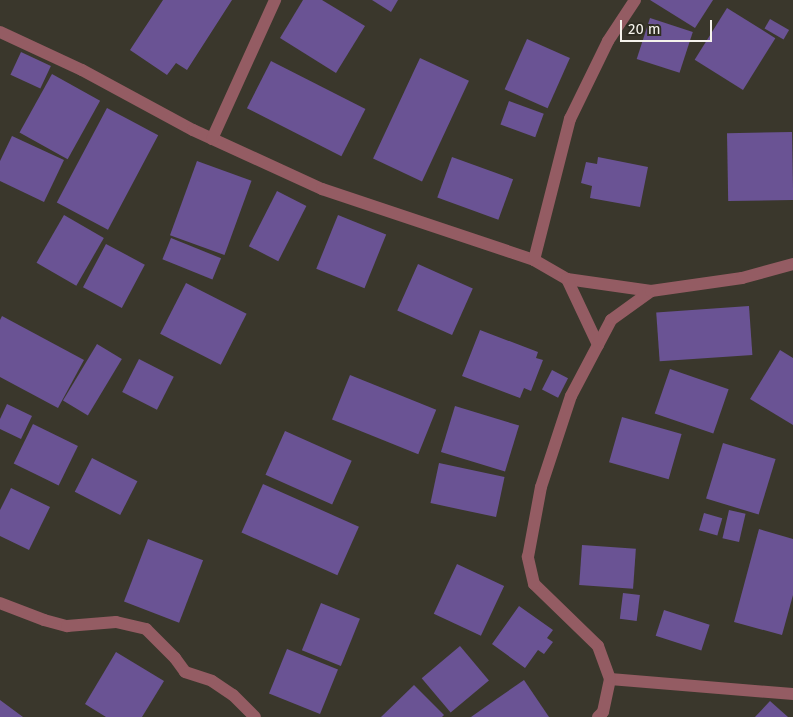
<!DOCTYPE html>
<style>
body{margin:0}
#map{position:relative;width:793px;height:717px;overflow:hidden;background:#3a372c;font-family:"Fira Sans",sans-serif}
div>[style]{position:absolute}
.building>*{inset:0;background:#6a5394;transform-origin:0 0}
.minor>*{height:12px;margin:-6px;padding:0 6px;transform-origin:6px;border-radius:6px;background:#945c63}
span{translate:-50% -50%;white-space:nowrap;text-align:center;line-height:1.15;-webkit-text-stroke:4px #2f2d22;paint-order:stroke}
.scale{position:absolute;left:620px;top:20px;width:92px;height:22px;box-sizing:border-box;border:2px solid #f5f3ec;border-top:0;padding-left:6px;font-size:15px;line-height:18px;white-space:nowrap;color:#f5f3ec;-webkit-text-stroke:4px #2f2d22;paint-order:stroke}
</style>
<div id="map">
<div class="building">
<i style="clip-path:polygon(163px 0,232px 0,187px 70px,176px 63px,167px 75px,130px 50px)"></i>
<i style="clip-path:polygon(303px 0,322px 0,365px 26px,336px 73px,280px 38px)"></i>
<i style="clip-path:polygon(372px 0,398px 0,391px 12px)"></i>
<i style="clip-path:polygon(650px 0,713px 0,695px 28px)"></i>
<i style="left:727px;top:8px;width:57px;height:61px;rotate:32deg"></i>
<i style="left:650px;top:18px;width:45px;height:43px;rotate:18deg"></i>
<i style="left:770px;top:19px;width:22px;height:11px;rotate:30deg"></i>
<i style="left:527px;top:39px;width:47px;height:55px;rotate:24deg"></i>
<i style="left:21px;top:52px;width:33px;height:25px;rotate:25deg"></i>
<i style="left:420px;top:58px;width:54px;height:111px;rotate:25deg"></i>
<i style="left:271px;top:61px;width:106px;height:53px;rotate:27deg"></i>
<i style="left:52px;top:74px;width:55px;height:67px;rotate:29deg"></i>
<i style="left:509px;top:101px;width:37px;height:25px;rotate:20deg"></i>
<i style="left:107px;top:108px;width:58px;height:107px;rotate:28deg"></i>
<i style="left:792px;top:132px;width:68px;height:65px;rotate:89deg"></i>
<i style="clip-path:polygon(12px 136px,64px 160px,44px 202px,0 181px,0 161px)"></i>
<i style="left:452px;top:157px;width:65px;height:43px;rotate:20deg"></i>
<i style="clip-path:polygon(598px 157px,648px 167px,640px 207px,590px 198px,592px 186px,581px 183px,586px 162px,597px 164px)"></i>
<i style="left:197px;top:161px;width:58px;height:79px;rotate:20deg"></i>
<i style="left:277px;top:191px;width:33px;height:62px;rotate:27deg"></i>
<i style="left:64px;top:215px;width:46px;height:55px;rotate:30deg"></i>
<i style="left:338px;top:215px;width:52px;height:58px;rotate:22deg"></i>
<i style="left:171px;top:238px;width:54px;height:23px;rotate:22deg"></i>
<i style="left:106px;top:244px;width:44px;height:49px;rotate:28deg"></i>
<i style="left:418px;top:264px;width:60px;height:51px;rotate:24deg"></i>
<i style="left:186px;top:283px;width:68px;height:57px;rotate:27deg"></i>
<i style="left:749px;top:306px;width:49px;height:93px;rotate:86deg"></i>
<i style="clip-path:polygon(2px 316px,84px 360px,58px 408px,0 377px,0 320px)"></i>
<i style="clip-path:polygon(480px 330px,538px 352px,536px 358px,543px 360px,531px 391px,524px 388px,520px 398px,462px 376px)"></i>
<i style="left:97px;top:344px;width:29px;height:66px;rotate:31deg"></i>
<i style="clip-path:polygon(780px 350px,793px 358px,793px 425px,750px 399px)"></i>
<i style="left:139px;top:359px;width:39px;height:37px;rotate:27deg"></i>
<i style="left:670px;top:369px;width:62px;height:47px;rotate:19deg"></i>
<i style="left:552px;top:370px;width:18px;height:22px;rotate:27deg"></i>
<i style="left:350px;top:375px;width:93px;height:48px;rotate:22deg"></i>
<i style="clip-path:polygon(7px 404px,32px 416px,21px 439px,0 429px,0 419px)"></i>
<i style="left:455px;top:406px;width:67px;height:48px;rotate:17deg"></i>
<i style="left:622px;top:417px;width:62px;height:47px;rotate:16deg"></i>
<i style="left:33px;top:424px;width:50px;height:44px;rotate:26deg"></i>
<i style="left:285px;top:431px;width:73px;height:48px;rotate:24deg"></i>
<i style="left:723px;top:443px;width:55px;height:58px;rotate:17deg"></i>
<i style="left:92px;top:458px;width:51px;height:38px;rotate:27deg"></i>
<i style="left:439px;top:463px;width:67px;height:41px;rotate:12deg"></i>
<i style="left:263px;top:484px;width:105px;height:53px;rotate:24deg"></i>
<i style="clip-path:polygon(11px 488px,50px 507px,29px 550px,0 536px,0 510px)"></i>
<i style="left:729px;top:510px;width:17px;height:29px;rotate:13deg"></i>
<i style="left:704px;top:513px;width:19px;height:18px;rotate:16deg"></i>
<i style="clip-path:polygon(759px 529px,793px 539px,793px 595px,782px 635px,734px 622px)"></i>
<i style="left:148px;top:539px;width:59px;height:67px;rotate:21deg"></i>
<i style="left:582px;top:545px;width:54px;height:40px;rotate:4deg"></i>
<i style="left:457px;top:564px;width:52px;height:55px;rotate:25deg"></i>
<i style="left:623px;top:593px;width:17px;height:26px;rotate:7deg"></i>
<i style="left:321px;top:603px;width:42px;height:51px;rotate:22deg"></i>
<i style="clip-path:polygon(519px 606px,553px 630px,547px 638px,553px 642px,544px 654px,538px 650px,525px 668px,492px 644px)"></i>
<i style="left:664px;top:610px;width:48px;height:27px;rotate:18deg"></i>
<i style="left:460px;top:646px;width:45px;height:50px;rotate:50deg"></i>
<i style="left:287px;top:649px;width:55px;height:48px;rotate:22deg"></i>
<i style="clip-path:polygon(116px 652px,164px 681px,142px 717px,106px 717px,85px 704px)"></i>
<i style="clip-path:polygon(524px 680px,549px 717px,471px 717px,498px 698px)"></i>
<i style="clip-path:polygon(414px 685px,444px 715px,442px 717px,381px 717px)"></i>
<i style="clip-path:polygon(0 700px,23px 717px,0 717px)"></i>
<i style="clip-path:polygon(770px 701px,788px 717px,755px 717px)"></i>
</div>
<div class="minor">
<i style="left:0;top:32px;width:90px;rotate:24.9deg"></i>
<i style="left:82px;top:70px;width:126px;rotate:28.4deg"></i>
<i style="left:193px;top:130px;width:142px;rotate:24.6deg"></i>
<i style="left:322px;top:189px;width:224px;rotate:18.5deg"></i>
<i style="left:534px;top:260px;width:38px;rotate:30deg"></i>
<i style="left:567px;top:279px;width:85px;rotate:8.1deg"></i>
<i style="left:212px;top:139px;width:153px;rotate:-65.6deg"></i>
<i style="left:534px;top:260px;width:146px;rotate:-75.7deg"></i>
<i style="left:570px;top:119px;width:87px;rotate:-64deg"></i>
<i style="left:608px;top:41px;width:49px;rotate:-56.6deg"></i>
<i style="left:567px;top:279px;width:73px;rotate:64.8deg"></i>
<i style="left:0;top:603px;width:47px;rotate:21.1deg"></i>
<i style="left:44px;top:620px;width:24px;rotate:15deg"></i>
<i style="left:67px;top:626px;width:49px;rotate:-4.7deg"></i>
<i style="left:116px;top:622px;width:31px;rotate:13deg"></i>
<i style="left:146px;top:629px;width:41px;rotate:45deg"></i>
<i style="left:175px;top:658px;width:17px;rotate:54deg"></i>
<i style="left:185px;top:672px;width:28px;rotate:18deg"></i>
<i style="left:212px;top:681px;width:25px;rotate:34deg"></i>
<i style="left:233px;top:695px;width:31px;rotate:45deg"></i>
<i style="left:610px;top:679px;width:184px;rotate:4.7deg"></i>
<i style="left:598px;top:717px;width:7px;rotate:-45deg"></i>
<i style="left:603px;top:712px;width:34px;rotate:-78deg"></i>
<i style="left:610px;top:679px;width:35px;rotate:-110deg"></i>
<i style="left:598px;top:646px;width:89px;rotate:-135.9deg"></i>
<i style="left:534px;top:584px;width:28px;rotate:-103deg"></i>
<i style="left:528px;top:557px;width:71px;rotate:-79.5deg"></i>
<i style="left:541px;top:487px;width:96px;rotate:-71.8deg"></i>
<i style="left:571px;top:396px;width:86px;rotate:-62.2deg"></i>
<i style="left:611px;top:320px;width:49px;rotate:-35.9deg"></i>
<i style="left:651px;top:291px;width:92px;rotate:-8.1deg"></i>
<i style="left:742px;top:278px;width:53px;rotate:-15.4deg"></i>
</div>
<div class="scale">20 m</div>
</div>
